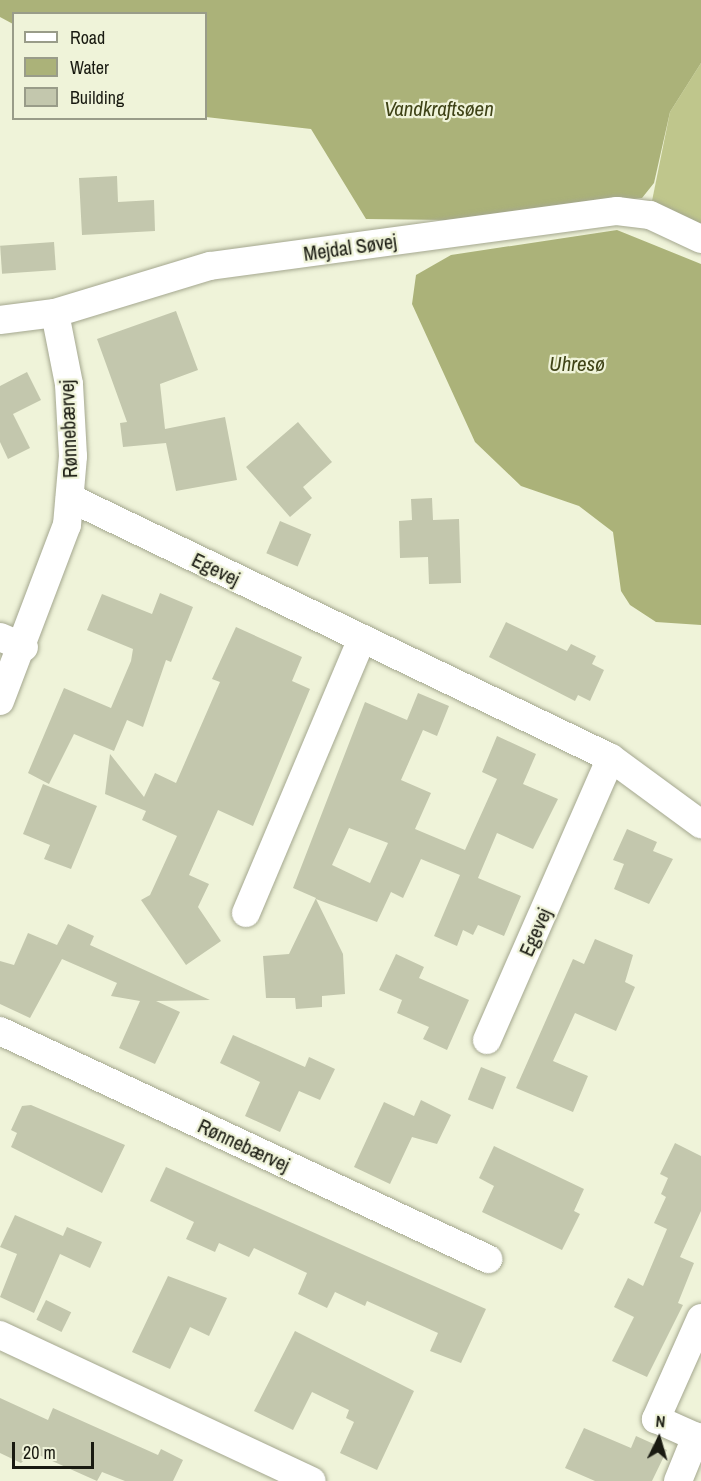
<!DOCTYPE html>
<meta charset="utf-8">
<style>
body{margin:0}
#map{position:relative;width:701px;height:1481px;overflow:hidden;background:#eff3d9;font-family:"Archivo Narrow",sans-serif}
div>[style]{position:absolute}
.forest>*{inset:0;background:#bfc68c}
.water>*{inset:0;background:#abb279}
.building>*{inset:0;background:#c3c7ad;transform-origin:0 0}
.roads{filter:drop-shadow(0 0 2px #a4a78f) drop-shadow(0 0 2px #a4a78f)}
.minor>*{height:28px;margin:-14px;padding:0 14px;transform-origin:14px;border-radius:14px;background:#fff}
span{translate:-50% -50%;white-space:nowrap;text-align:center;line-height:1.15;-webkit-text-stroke:4.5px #eff3d9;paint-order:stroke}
.street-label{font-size:20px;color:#191a11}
.water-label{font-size:21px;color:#3f4317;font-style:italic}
.legend{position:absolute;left:12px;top:12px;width:195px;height:108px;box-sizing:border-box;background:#eff3d9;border:2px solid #999c89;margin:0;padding:8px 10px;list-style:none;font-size:18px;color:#191a11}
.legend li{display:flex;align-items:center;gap:12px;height:30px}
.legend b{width:30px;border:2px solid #999c89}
.north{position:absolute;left:629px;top:1409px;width:60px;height:60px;-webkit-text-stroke:4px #eff3d9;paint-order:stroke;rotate:5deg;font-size:16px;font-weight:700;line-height:24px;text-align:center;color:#191a11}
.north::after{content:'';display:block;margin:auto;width:21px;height:27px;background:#191a11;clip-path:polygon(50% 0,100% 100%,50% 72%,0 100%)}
.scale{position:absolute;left:12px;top:1442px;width:82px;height:27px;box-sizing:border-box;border:3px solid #191a11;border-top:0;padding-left:8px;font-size:18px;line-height:21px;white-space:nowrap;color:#191a11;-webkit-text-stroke:4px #eff3d9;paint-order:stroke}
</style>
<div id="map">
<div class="forest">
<i style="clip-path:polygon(701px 63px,701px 230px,652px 201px,670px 112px)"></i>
</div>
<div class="water">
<i style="clip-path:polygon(0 0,701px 0,701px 63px,670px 112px,654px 183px,642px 198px,447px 220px,366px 219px,311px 129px,206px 117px,206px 14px,14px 14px,13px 24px,0 17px)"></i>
<i style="clip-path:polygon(617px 230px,701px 264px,701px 625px,656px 622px,630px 605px,621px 591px,613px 532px,579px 506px,521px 486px,475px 442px,412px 304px,416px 275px,451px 255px)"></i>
</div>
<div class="building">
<i style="clip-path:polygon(117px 176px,118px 202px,154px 200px,155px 231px,82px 235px,79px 178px)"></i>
<i style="left:54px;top:242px;width:28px;height:54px;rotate:86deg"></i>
<i style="clip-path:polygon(176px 311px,198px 370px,160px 384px,165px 429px,225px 417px,237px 480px,176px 491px,166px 443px,123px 447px,120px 423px,127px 422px,97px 339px)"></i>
<i style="clip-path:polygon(27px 372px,41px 400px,13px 414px,30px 448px,8px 459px,0 442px,0 386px)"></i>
<i style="clip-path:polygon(298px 422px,332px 462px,303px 487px,312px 498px,290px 517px,246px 467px)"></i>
<i style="clip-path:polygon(432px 498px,433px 520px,459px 519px,461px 583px,429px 584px,428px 557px,400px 558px,399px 521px,412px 520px,411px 499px)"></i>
<i style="left:280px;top:521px;width:34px;height:35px;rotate:23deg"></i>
<i style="clip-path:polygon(160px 593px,193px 607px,171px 662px,166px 660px,143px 727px,127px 720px,114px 751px,74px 734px,49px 784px,28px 773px,64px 688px,111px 708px,131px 661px,133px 649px,87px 630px,102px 594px,152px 614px)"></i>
<i style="clip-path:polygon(506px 622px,567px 651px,571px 644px,596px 656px,592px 664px,604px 670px,590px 701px,578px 695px,575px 701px,489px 657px)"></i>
<i style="clip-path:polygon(236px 627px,302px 657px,292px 681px,310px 689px,253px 826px,218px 810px,189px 875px,209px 884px,198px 907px,221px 941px,186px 965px,141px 900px,150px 895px,177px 836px,142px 820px,146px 811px,105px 794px,110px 754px,144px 797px,155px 773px,176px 783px,220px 682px,212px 679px)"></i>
<i style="clip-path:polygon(evenodd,418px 693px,449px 706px,437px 736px,423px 730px,401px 780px,431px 793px,415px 829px,465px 850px,497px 779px,482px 772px,497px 736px,536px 754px,523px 784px,558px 799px,533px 849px,497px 833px,478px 878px,521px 896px,504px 936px,478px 925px,473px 935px,463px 930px,457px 946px,434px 936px,460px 875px,421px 859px,403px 898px,391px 892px,377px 922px,316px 899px,343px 954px,345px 994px,322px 996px,322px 1007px,296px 1009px,295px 998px,266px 998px,263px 956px,289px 954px,316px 898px,293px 888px,365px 702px,407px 720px,418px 693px,349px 828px,388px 843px,370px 883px,332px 865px,349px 828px)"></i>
<i style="clip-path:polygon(43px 784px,97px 806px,71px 869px,44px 859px,50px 845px,23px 834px)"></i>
<i style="clip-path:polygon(627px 829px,657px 842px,653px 851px,673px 859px,649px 904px,614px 889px,624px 864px,613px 860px)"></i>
<i style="clip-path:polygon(68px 924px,94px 936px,90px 945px,210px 1000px,156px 1001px,180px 1012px,155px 1064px,119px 1048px,140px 1001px,111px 996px,117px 983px,62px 959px,30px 1018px,0 1004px,0 961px,14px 965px,28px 933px,57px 945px)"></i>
<i style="clip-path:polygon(595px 939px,633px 955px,625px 982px,635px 987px,616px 1031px,575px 1013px,553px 1061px,588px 1076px,573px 1112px,516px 1088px,573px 959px,584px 964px)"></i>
<i style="clip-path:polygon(396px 954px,424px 967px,419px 978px,469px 1000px,447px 1050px,423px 1039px,429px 1027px,397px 1013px,402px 1000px,379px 990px)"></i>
<i style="clip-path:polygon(233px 1035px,305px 1067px,309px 1057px,335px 1069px,320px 1100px,299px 1091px,280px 1132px,245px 1116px,260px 1082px,220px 1063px)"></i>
<i style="left:481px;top:1067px;width:27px;height:35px;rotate:22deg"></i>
<i style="clip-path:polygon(421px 1100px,451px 1115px,437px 1144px,412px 1137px,390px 1184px,354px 1167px,384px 1102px,414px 1116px)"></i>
<i style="clip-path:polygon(31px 1105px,125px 1145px,102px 1193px,11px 1147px,17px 1133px,11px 1130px,22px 1106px)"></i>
<i style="clip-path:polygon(675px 1143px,701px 1156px,701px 1211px,680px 1257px,694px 1263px,678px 1303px,683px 1305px,647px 1377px,612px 1361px,634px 1317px,614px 1307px,628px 1278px,643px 1286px,667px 1229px,654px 1223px,666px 1197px,661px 1194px,668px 1178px,660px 1174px)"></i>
<i style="clip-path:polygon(494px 1146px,584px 1189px,574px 1211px,580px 1214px,562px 1250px,482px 1212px,494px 1186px,479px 1178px)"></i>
<i style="clip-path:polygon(166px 1167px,486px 1309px,461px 1363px,430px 1351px,438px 1333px,367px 1301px,365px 1306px,335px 1292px,327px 1308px,298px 1294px,307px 1273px,254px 1248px,249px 1257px,219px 1243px,215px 1252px,186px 1239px,194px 1222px,150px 1201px)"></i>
<i style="clip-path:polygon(15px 1215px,63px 1236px,67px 1227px,102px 1242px,90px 1268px,60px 1254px,34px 1313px,0 1297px,17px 1254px,0 1247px)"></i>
<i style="clip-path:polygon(168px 1276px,227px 1298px,209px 1336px,190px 1327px,170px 1369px,132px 1352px)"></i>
<i style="left:46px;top:1300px;width:28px;height:22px;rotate:26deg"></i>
<i style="clip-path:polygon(295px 1331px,414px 1391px,377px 1470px,340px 1453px,354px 1422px,346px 1418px,349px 1410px,312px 1392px,293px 1430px,254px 1411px)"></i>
<i style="clip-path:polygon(0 1398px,48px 1420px,53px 1408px,158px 1455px,161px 1449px,183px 1460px,173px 1481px,125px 1481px,102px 1472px,97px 1481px,32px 1452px,21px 1463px,0 1453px)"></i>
<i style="clip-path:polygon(584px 1428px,631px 1448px,636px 1436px,667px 1450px,652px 1481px,595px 1481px,565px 1468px)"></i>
</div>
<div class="roads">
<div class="minor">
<i style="left:0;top:320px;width:55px;rotate:-7.3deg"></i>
<i style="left:55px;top:313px;width:162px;rotate:-16.9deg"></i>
<i style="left:210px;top:266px;width:411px;rotate:-7.7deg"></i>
<i style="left:617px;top:211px;width:33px;rotate:7deg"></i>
<i style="left:650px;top:215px;width:56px;rotate:25.2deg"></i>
<i style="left:70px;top:498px;width:600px;rotate:25.67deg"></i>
<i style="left:611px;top:758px;width:112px;rotate:36.3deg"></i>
<i style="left:0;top:637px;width:26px;rotate:23deg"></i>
<i style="left:0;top:701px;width:188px;rotate:-69.2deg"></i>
<i style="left:67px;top:525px;width:69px;rotate:-85deg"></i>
<i style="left:73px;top:456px;width:72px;rotate:-93.2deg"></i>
<i style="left:69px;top:384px;width:72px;rotate:-101.2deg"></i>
<i style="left:246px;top:913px;width:298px;rotate:-67.1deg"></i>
<i style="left:0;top:1031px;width:539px;rotate:25.04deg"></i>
<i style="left:487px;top:1040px;width:308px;rotate:-66.3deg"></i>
<i style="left:701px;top:1318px;width:111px;rotate:114deg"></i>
<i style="left:656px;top:1419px;width:49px;rotate:24deg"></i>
<i style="left:0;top:1335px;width:344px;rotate:25.1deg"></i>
<i style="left:678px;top:1481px;width:48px;rotate:-67.8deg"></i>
</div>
</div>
<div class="street-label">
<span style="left:350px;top:247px;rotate:-8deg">Mejdal Søvej</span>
<span style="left:68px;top:429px;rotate:-92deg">Rønnebærvej</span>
<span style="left:216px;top:569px;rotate:26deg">Egevej</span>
<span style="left:535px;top:932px;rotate:-66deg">Egevej</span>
<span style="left:244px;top:1145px;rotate:25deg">Rønnebærvej</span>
</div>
<div class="water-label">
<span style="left:439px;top:109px">Vandkraftsøen</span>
<span style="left:577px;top:364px">Uhresø</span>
</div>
<ul class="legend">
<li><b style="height:8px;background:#fff"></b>Road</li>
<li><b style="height:16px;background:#abb279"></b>Water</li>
<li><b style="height:16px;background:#c3c7ad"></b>Building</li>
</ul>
<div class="north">N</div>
<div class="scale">20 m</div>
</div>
